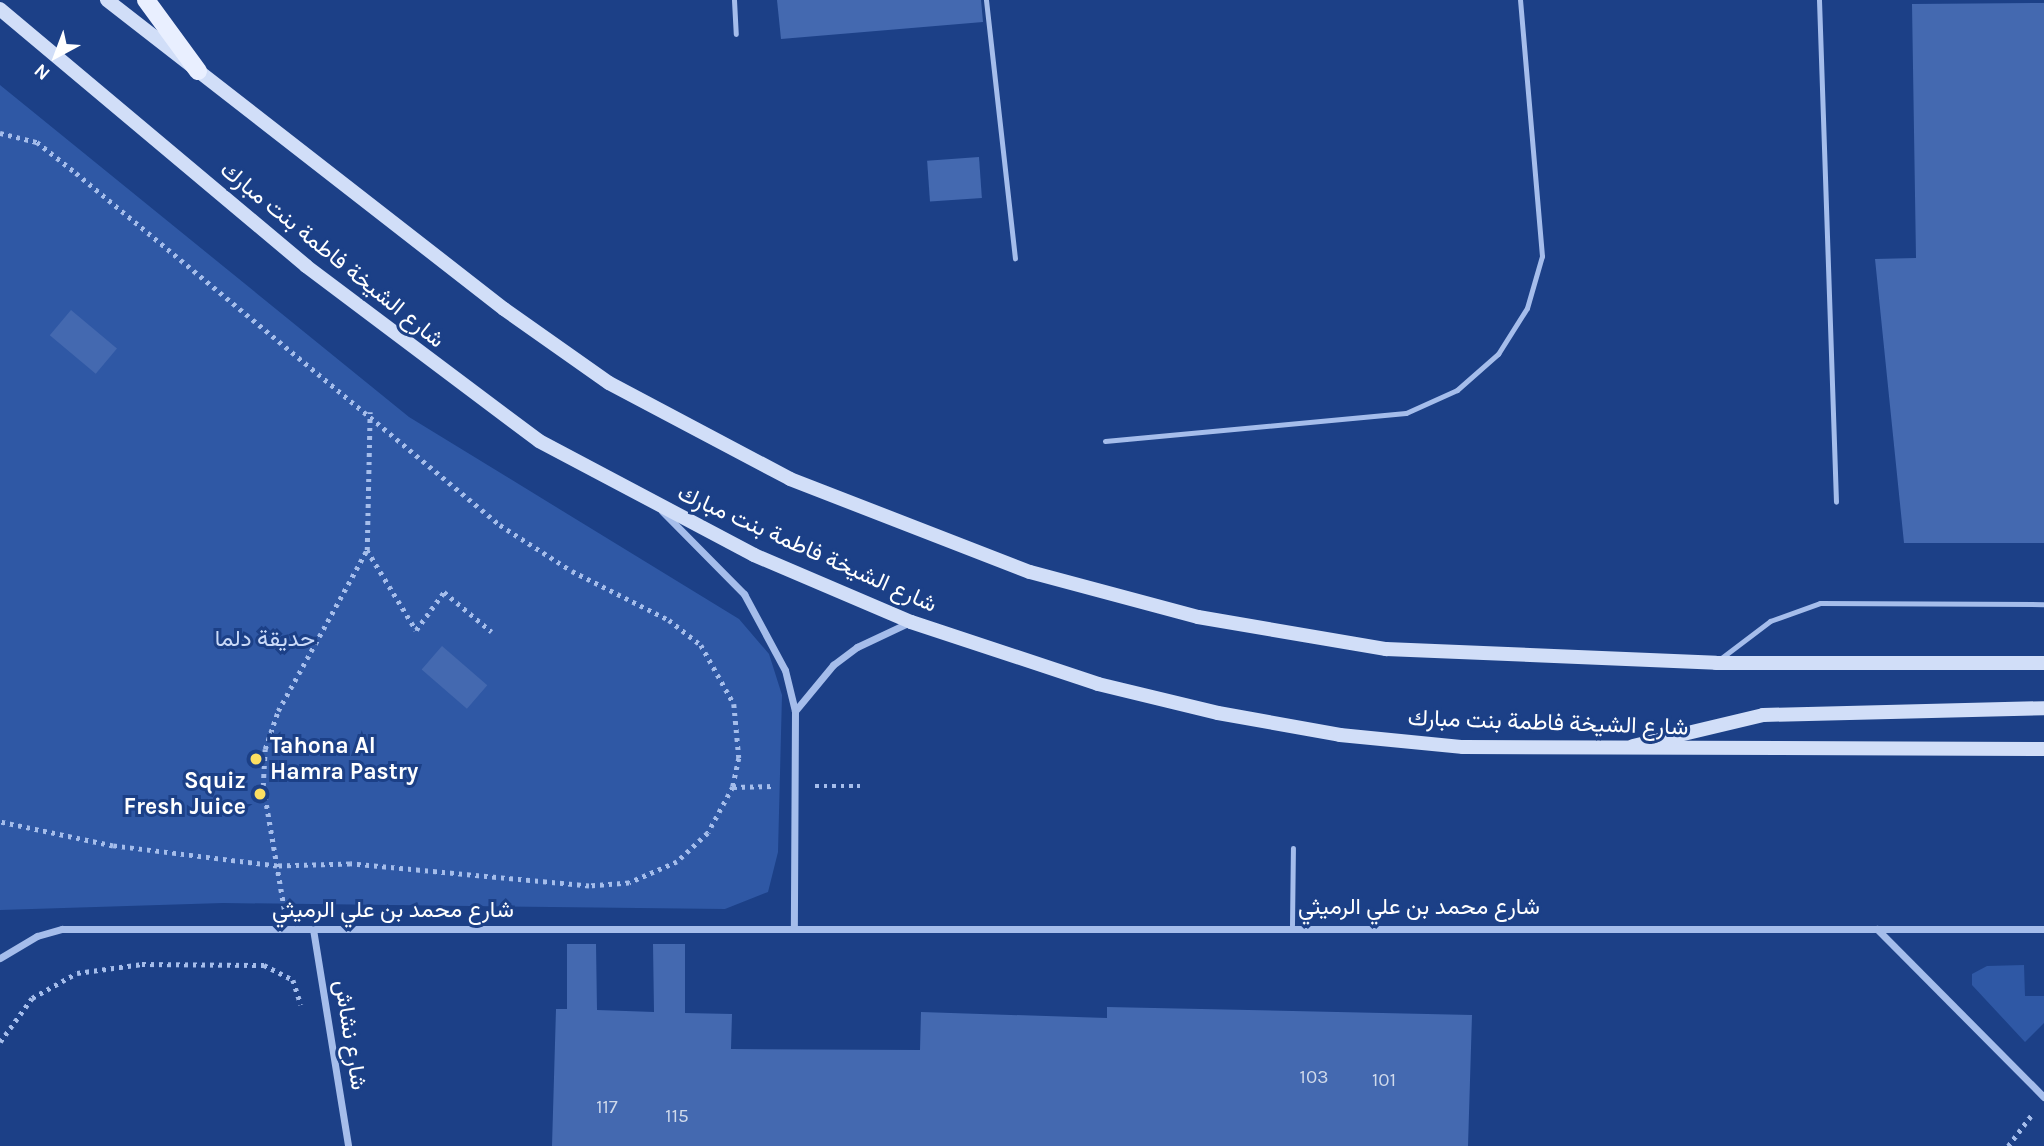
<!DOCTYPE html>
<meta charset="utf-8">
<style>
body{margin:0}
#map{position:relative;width:2044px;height:1146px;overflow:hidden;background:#1c4087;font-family:Karla,Vazirmatn,sans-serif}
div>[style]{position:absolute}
.green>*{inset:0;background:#2f58a5}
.building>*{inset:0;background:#4469b0;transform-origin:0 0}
.path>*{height:4.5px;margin-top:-2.25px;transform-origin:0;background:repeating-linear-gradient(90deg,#a5bdeb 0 3.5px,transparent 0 8.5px)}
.lane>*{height:5px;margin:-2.5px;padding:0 2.5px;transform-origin:2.5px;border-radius:2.5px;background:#a5bdeb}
.street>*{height:7px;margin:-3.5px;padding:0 3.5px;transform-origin:3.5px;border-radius:3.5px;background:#a5bdeb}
.secondary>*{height:14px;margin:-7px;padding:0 7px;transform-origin:7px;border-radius:7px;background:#d1def8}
.primary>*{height:18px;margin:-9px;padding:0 9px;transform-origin:9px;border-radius:9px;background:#e9efff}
.dots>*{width:19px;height:19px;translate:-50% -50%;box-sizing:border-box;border:4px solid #1c4087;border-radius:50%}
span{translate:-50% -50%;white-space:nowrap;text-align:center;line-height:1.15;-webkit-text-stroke:6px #1c4087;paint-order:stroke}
.number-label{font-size:19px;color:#d0daeb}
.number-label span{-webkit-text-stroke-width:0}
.street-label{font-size:23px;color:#fff}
.park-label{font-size:23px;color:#cadaf8}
.poi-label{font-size:23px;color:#fff;font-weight:700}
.left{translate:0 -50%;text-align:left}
.right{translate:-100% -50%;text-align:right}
.north{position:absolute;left:21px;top:21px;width:70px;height:70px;-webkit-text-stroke:5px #1c4087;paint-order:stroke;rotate:221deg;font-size:19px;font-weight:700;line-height:28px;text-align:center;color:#fff}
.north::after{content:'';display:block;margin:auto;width:24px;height:32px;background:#fff;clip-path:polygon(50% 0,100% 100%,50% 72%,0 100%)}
</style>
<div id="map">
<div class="green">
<i style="clip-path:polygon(0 85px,409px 417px,739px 619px,769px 654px,782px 695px,778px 852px,768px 892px,725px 909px,223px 903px,0 910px)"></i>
<i style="clip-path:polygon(2024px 965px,2025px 996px,2044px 996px,2044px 1023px,2025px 1042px,1972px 985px,1972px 974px,1987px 966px)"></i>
</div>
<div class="building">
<i style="clip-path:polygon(777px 0,981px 0,983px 22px,781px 39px)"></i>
<i style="clip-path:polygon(2044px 3px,2044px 543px,1904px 543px,1875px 259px,1916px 258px,1912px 4px)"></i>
<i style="left:979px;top:157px;width:41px;height:52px;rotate:86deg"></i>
<i style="left:71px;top:310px;width:60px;height:33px;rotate:40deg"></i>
<i style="left:442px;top:646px;width:60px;height:31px;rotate:41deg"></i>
<i style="clip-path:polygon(567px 944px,596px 944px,597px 1010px,654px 1012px,653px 944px,685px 944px,685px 1013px,732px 1014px,731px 1049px,920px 1050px,921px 1012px,1107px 1018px,1107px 1007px,1472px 1015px,1468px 1146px,552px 1146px,556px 1009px,567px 1009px)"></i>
</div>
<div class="path">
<i style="left:0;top:133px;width:38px;rotate:14deg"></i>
<i style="left:37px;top:142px;width:50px;rotate:38.5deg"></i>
<i style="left:76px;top:173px;width:551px;rotate:39.7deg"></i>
<i style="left:500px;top:525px;width:85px;rotate:32.6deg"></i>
<i style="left:572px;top:571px;width:109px;rotate:26.8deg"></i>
<i style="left:669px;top:620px;width:41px;rotate:38deg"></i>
<i style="left:701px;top:645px;width:68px;rotate:60.8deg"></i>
<i style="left:734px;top:704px;width:54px;rotate:84.7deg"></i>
<i style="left:739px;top:758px;width:30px;rotate:102deg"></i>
<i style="left:733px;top:787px;width:52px;rotate:118.5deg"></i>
<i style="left:708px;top:833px;width:42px;rotate:136.9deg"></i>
<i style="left:677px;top:862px;width:52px;rotate:156.4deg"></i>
<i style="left:629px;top:883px;width:40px;rotate:175.7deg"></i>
<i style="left:589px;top:886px;width:240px;rotate:-174.7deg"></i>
<i style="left:350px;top:864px;width:73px;rotate:178.4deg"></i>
<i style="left:277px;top:866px;width:165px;rotate:-173deg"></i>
<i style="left:113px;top:846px;width:116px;rotate:-168deg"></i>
<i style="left:367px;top:550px;width:94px;rotate:58.5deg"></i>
<i style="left:416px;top:630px;width:47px;rotate:-53.6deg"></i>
<i style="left:444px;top:592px;width:62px;rotate:39.8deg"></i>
<i style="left:815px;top:786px;width:45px"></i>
<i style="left:733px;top:787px;width:42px;rotate:-1.4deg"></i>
<i style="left:284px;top:909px;width:125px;rotate:-99.7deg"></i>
<i style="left:263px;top:786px;width:37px;rotate:-87deg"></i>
<i style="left:265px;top:749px;width:40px;rotate:-71.1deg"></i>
<i style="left:278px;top:711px;width:184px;rotate:-61.1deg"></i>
<i style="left:367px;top:550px;width:138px;rotate:-88.8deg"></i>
<i style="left:0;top:1042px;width:54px;rotate:-54deg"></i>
<i style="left:32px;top:998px;width:51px;rotate:-29.1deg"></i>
<i style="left:77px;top:973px;width:66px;rotate:-7.9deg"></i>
<i style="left:142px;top:964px;width:122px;rotate:0.5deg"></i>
<i style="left:264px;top:965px;width:33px;rotate:27deg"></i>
<i style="left:293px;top:980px;width:26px;rotate:72deg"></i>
<i style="left:2008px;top:1146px;width:41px;rotate:-52.9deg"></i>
</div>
<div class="lane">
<i style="left:734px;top:0;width:34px;rotate:87deg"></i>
<i style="left:986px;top:0;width:260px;rotate:83.6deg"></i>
<i style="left:1819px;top:0;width:502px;rotate:88.06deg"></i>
<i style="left:1105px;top:441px;width:302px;rotate:-5.3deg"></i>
<i style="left:1406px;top:413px;width:56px;rotate:-24.3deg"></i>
<i style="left:1457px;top:390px;width:55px;rotate:-41.3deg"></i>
<i style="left:1498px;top:354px;width:54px;rotate:-57.8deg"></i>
<i style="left:1527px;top:308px;width:54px;rotate:-73.9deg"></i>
<i style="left:1542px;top:256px;width:257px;rotate:-94.9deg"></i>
<i style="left:1720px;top:659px;width:63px;rotate:-37.2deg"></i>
<i style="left:1770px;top:621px;width:53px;rotate:-19.8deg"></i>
<i style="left:1820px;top:603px;width:224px;rotate:0.3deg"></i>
<i style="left:1292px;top:925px;width:77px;rotate:-89.3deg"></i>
</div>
<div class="street">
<i style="left:662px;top:511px;width:117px;rotate:45.3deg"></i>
<i style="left:744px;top:594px;width:86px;rotate:61.7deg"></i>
<i style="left:785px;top:670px;width:42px;rotate:76.3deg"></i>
<i style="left:795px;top:711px;width:216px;rotate:90.3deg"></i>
<i style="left:795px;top:711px;width:60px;rotate:-50.4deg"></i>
<i style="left:833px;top:665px;width:30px;rotate:-37deg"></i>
<i style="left:857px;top:647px;width:56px;rotate:-25.2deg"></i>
<i style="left:313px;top:929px;width:220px;rotate:80.8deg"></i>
<i style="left:1877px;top:929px;width:237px;rotate:45.2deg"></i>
<i style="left:0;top:958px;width:43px;rotate:-30.7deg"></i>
<i style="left:37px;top:936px;width:26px;rotate:-16deg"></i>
<i style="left:62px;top:929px;width:1982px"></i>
</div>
<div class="secondary">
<i style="left:107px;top:0;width:503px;rotate:37.89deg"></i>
<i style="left:504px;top:309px;width:128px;rotate:35.2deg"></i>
<i style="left:609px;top:383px;width:205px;rotate:27.9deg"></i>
<i style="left:790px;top:479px;width:257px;rotate:21.2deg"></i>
<i style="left:1030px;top:572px;width:174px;rotate:15deg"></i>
<i style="left:1198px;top:617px;width:191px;rotate:9.7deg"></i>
<i style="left:1386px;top:649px;width:330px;rotate:2.4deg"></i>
<i style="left:1716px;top:663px;width:328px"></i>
<i style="left:0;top:9px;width:400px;rotate:40deg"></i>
<i style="left:306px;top:266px;width:291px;rotate:36.9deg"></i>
<i style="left:539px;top:441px;width:243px;rotate:27.9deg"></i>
<i style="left:754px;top:555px;width:171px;rotate:23.1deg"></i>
<i style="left:911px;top:622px;width:197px;rotate:18.3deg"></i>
<i style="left:1098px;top:684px;width:123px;rotate:13.6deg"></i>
<i style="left:1218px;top:713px;width:124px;rotate:10.2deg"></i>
<i style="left:1340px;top:735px;width:124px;rotate:5.6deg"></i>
<i style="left:1463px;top:747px;width:581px;rotate:0.2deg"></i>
<i style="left:1633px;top:746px;width:134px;rotate:-13.4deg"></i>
<i style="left:1763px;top:715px;width:281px;rotate:-1.4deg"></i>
</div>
<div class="primary">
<i style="left:146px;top:0;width:88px;rotate:53.8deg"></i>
</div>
<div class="dots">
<i style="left:256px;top:759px;background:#fcdf62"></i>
<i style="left:260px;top:794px;background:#fcdf62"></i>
</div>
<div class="number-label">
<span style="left:1314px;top:1078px">103</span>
<span style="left:1384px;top:1081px">101</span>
<span style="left:607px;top:1108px">117</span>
<span style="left:677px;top:1117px">115</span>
</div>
<div class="street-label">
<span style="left:332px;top:255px;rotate:39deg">شارع الشيخة فاطمة بنت مبارك</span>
<span style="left:807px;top:549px;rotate:24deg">شارع الشيخة فاطمة بنت مبارك</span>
<span style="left:1548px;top:723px;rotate:2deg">شارع الشيخة فاطمة بنت مبارك</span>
<span style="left:1419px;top:907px">شارع محمد بن علي الرميثي</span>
<span style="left:393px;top:910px">شارع محمد بن علي الرميثي</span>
<span style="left:350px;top:1035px;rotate:81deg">شارع نشاش</span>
</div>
<div class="park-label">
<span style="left:265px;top:639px">حديقة دلما</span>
</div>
<div class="poi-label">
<span class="left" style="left:270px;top:759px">Tahona Al<br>Hamra Pastry</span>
<span class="right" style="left:246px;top:794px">Squiz<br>Fresh Juice</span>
</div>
<div class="north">N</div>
</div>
